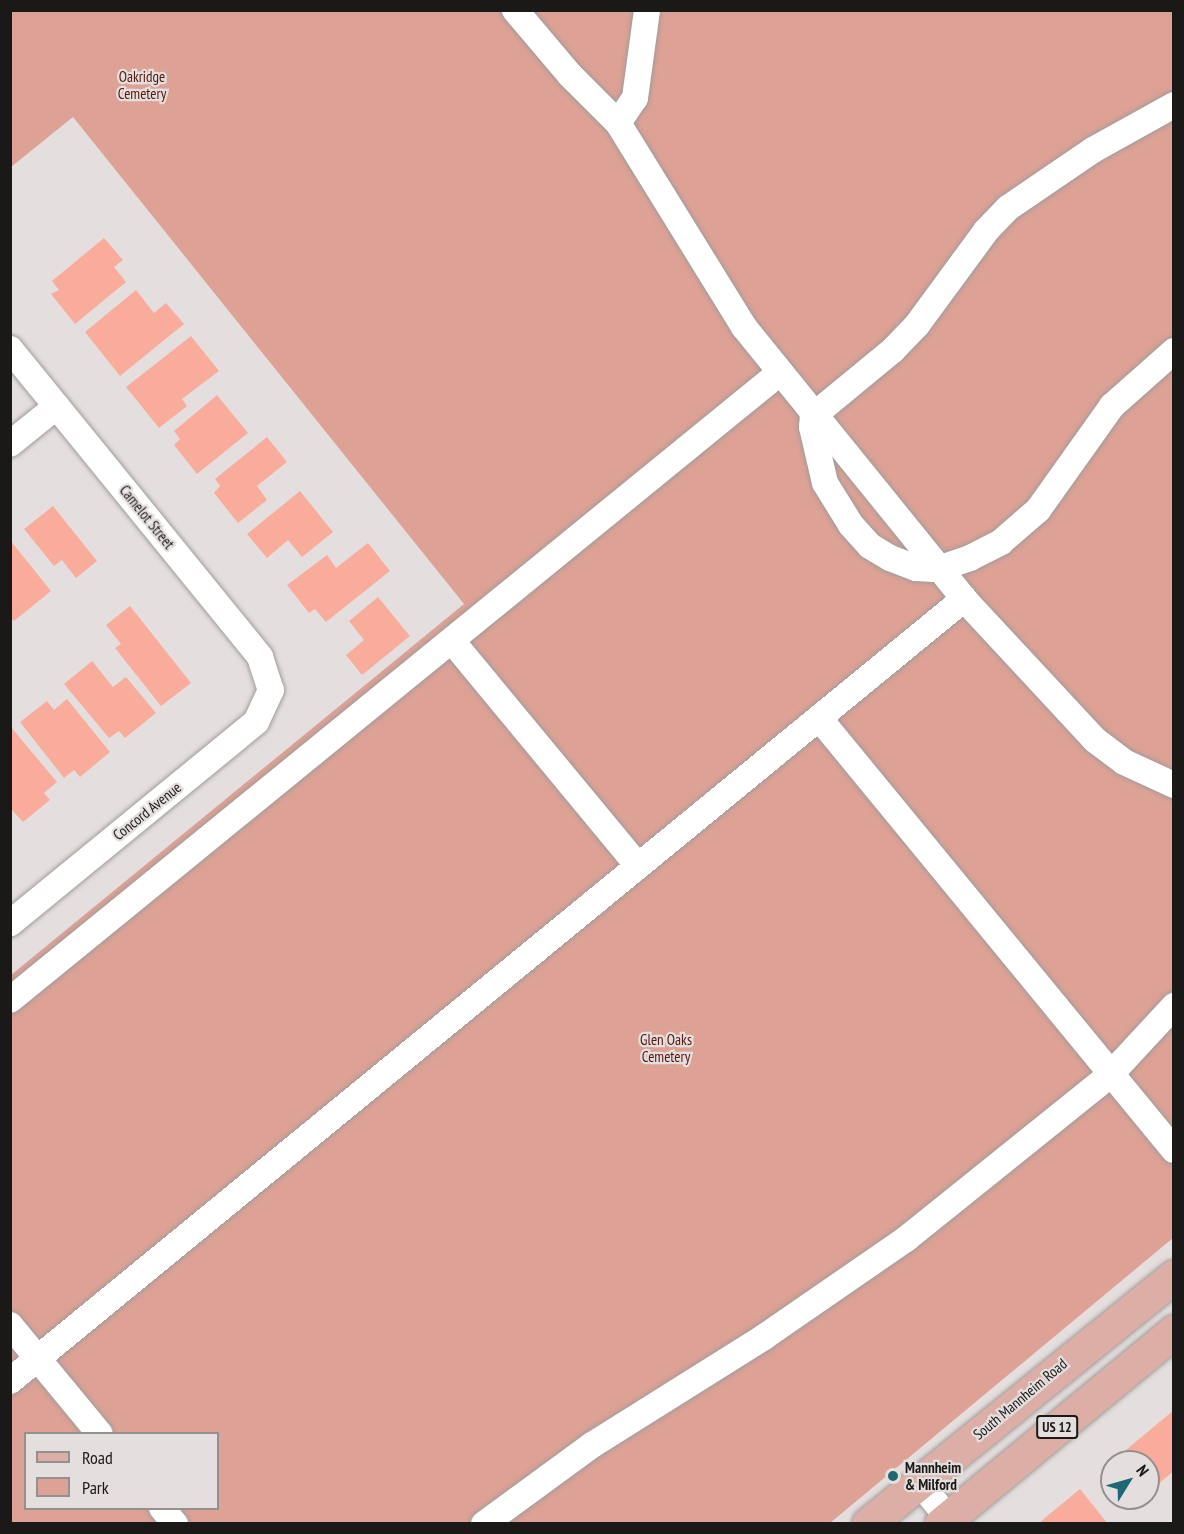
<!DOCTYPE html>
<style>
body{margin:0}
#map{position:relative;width:1184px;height:1534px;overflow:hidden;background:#e4dfde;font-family:"PT Sans Narrow",sans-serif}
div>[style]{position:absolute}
.green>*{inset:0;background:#dea195}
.building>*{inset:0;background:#faac9c}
.roads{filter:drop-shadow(0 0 2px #a19c9b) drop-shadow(0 0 2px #a19c9b)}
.minor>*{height:26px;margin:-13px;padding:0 13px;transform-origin:13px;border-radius:13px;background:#fff}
.major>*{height:33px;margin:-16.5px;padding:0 16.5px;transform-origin:16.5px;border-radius:16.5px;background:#dcaea6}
.dots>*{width:16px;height:16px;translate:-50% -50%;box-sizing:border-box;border:3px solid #e4dfde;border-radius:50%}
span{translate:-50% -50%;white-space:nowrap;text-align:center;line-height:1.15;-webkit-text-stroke:4.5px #e4dfde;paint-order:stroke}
.shield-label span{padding:2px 4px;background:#e4dfde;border:2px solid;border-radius:4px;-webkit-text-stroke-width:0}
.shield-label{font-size:14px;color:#1a1918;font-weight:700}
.park-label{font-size:15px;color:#59150b}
.street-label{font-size:15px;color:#1a1918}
.poi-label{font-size:15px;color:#1a1918;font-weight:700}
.left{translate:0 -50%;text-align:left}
.frame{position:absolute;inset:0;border:12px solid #1a1918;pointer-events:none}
.legend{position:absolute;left:24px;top:1432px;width:195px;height:78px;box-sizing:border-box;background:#e4dfde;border:2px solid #93908f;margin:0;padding:8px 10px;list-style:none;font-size:18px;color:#1a1918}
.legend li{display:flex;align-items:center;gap:12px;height:30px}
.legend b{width:30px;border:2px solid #93908f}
.north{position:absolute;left:1100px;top:1450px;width:60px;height:60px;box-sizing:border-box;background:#e4dfde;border:2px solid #93908f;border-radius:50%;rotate:53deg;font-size:16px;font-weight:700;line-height:24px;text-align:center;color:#1a1918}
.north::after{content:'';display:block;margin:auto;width:21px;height:27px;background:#1f6774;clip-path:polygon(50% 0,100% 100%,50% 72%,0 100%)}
</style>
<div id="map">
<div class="green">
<i style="clip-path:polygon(evenodd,11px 11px,1173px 11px,1173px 1238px,830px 1523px,11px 1523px,11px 975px,464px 604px,73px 117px,11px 167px,11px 11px,26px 1434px,218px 1434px,218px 1508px,26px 1508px,26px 1434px)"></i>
</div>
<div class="building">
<i style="clip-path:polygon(104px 238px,123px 260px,114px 267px,126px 282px,75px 324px,51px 294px,59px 290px,52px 281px)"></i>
<i style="clip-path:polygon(136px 290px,154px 313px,166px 303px,184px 324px,120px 376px,85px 332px)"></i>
<i style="clip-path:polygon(191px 336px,219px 371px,182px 399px,187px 406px,159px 428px,126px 387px)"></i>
<i style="clip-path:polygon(217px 395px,248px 433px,197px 474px,174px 445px,180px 439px,174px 431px)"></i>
<i style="clip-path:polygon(267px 437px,287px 462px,257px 486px,267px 500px,238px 523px,214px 493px,220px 486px,215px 479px)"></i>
<i style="clip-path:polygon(300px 491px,333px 532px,302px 557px,288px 540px,267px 558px,247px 534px)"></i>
<i style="clip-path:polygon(53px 506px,97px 561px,76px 578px,62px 560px,54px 566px,24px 529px)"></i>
<i style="clip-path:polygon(10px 540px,51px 591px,14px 621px,10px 617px)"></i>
<i style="clip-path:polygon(368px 543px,390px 571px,326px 622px,315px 609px,309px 613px,287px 585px,327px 555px,336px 568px)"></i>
<i style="clip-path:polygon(378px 597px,410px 636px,362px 675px,346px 655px,364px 640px,349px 621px)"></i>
<i style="clip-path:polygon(130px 606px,191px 683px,161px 706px,115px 648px,121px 644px,106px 625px)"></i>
<i style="clip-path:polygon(92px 661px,113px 687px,126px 677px,156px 713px,125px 738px,119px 731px,109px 738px,64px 684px)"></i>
<i style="clip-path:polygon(67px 699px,110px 752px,80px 777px,74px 770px,64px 778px,20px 722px,47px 701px,54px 710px)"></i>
<i style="clip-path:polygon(10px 726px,57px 782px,44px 793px,50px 800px,23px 822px,10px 808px)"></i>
<i style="clip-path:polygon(1174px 1410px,1174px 1471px,1148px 1492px,1148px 1462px,1112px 1462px,1112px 1468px,1109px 1464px)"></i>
<i style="clip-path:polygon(1080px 1489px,1108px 1524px,1043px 1524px,1041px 1521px)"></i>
</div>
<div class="roads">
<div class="minor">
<i style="left:515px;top:10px;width:85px;rotate:49.8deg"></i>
<i style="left:570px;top:75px;width:68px;rotate:45deg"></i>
<i style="left:618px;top:123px;width:240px;rotate:58.3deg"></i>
<i style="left:744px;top:327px;width:350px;rotate:51deg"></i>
<i style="left:964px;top:599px;width:192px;rotate:47.1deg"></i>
<i style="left:1095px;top:740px;width:36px;rotate:37deg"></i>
<i style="left:1124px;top:762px;width:55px;rotate:24.7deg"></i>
<i style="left:1174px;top:105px;width:93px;rotate:150.9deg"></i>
<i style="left:1093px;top:150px;width:103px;rotate:145.7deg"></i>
<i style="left:1008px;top:208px;width:32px;rotate:134deg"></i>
<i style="left:986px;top:231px;width:117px;rotate:126.3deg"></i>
<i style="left:917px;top:325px;width:35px;rotate:134deg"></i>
<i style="left:893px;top:350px;width:104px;rotate:140.5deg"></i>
<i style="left:813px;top:416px;width:11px;rotate:95deg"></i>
<i style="left:812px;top:427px;width:57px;rotate:76.9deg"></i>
<i style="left:825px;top:483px;width:49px;rotate:58.2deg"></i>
<i style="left:851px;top:525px;width:28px;rotate:48deg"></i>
<i style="left:870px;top:546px;width:23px;rotate:31deg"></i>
<i style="left:890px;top:558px;width:28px;rotate:21deg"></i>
<i style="left:916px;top:568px;width:22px;rotate:3deg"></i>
<i style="left:938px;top:569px;width:34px;rotate:-19deg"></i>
<i style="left:970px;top:558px;width:35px;rotate:-27deg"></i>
<i style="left:1001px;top:542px;width:49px;rotate:-40.9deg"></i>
<i style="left:1038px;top:510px;width:128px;rotate:-54.6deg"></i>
<i style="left:1112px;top:406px;width:83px;rotate:-41.6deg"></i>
<i style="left:618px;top:123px;width:30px;rotate:-56deg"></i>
<i style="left:635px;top:98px;width:89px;rotate:-82.2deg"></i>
<i style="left:10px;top:349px;width:397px;rotate:50.9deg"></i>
<i style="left:260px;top:657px;width:35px;rotate:72deg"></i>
<i style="left:271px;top:690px;width:35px;rotate:115deg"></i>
<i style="left:256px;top:722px;width:318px;rotate:140.7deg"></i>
<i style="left:10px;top:444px;width:60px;rotate:-39deg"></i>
<i style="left:452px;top:641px;width:292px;rotate:50.4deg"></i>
<i style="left:819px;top:718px;width:559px;rotate:50.59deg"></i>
<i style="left:10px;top:1000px;width:991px;rotate:-39.18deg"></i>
<i style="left:10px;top:1325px;width:141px;rotate:50.5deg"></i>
<i style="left:10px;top:1381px;width:1234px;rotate:-39.34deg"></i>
<i style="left:919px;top:1482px;width:54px;rotate:51deg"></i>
<i style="left:162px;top:1508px;width:21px;rotate:51deg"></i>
<i style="left:484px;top:1524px;width:134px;rotate:-36.2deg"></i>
<i style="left:592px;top:1445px;width:203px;rotate:-32.1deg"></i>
<i style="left:764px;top:1337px;width:173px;rotate:-34.6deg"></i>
<i style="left:906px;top:1239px;width:263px;rotate:-38.8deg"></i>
<i style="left:1111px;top:1074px;width:93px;rotate:-47.2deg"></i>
</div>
<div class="major">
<i style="left:868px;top:1524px;width:394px;rotate:-39deg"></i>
<i style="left:941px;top:1524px;width:303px;rotate:-39.6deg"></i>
</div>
</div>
<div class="dots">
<i style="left:893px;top:1476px;background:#1f6774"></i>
</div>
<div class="shield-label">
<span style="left:1057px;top:1427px">US 12</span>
</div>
<div class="park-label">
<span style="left:142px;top:85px">Oakridge<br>Cemetery</span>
<span style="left:666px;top:1048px">Glen Oaks<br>Cemetery</span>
</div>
<div class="street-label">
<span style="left:147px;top:517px;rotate:51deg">Camelot Street</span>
<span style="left:147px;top:811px;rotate:-39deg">Concord Avenue</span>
<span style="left:1020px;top:1399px;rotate:-40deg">South Mannheim Road</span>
</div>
<div class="poi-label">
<span class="left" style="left:905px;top:1476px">Mannheim<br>&amp; Milford</span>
</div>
<div class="frame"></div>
<ul class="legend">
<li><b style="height:8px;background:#dcaea6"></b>Road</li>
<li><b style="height:16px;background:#dea195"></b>Park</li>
</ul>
<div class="north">N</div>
</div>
